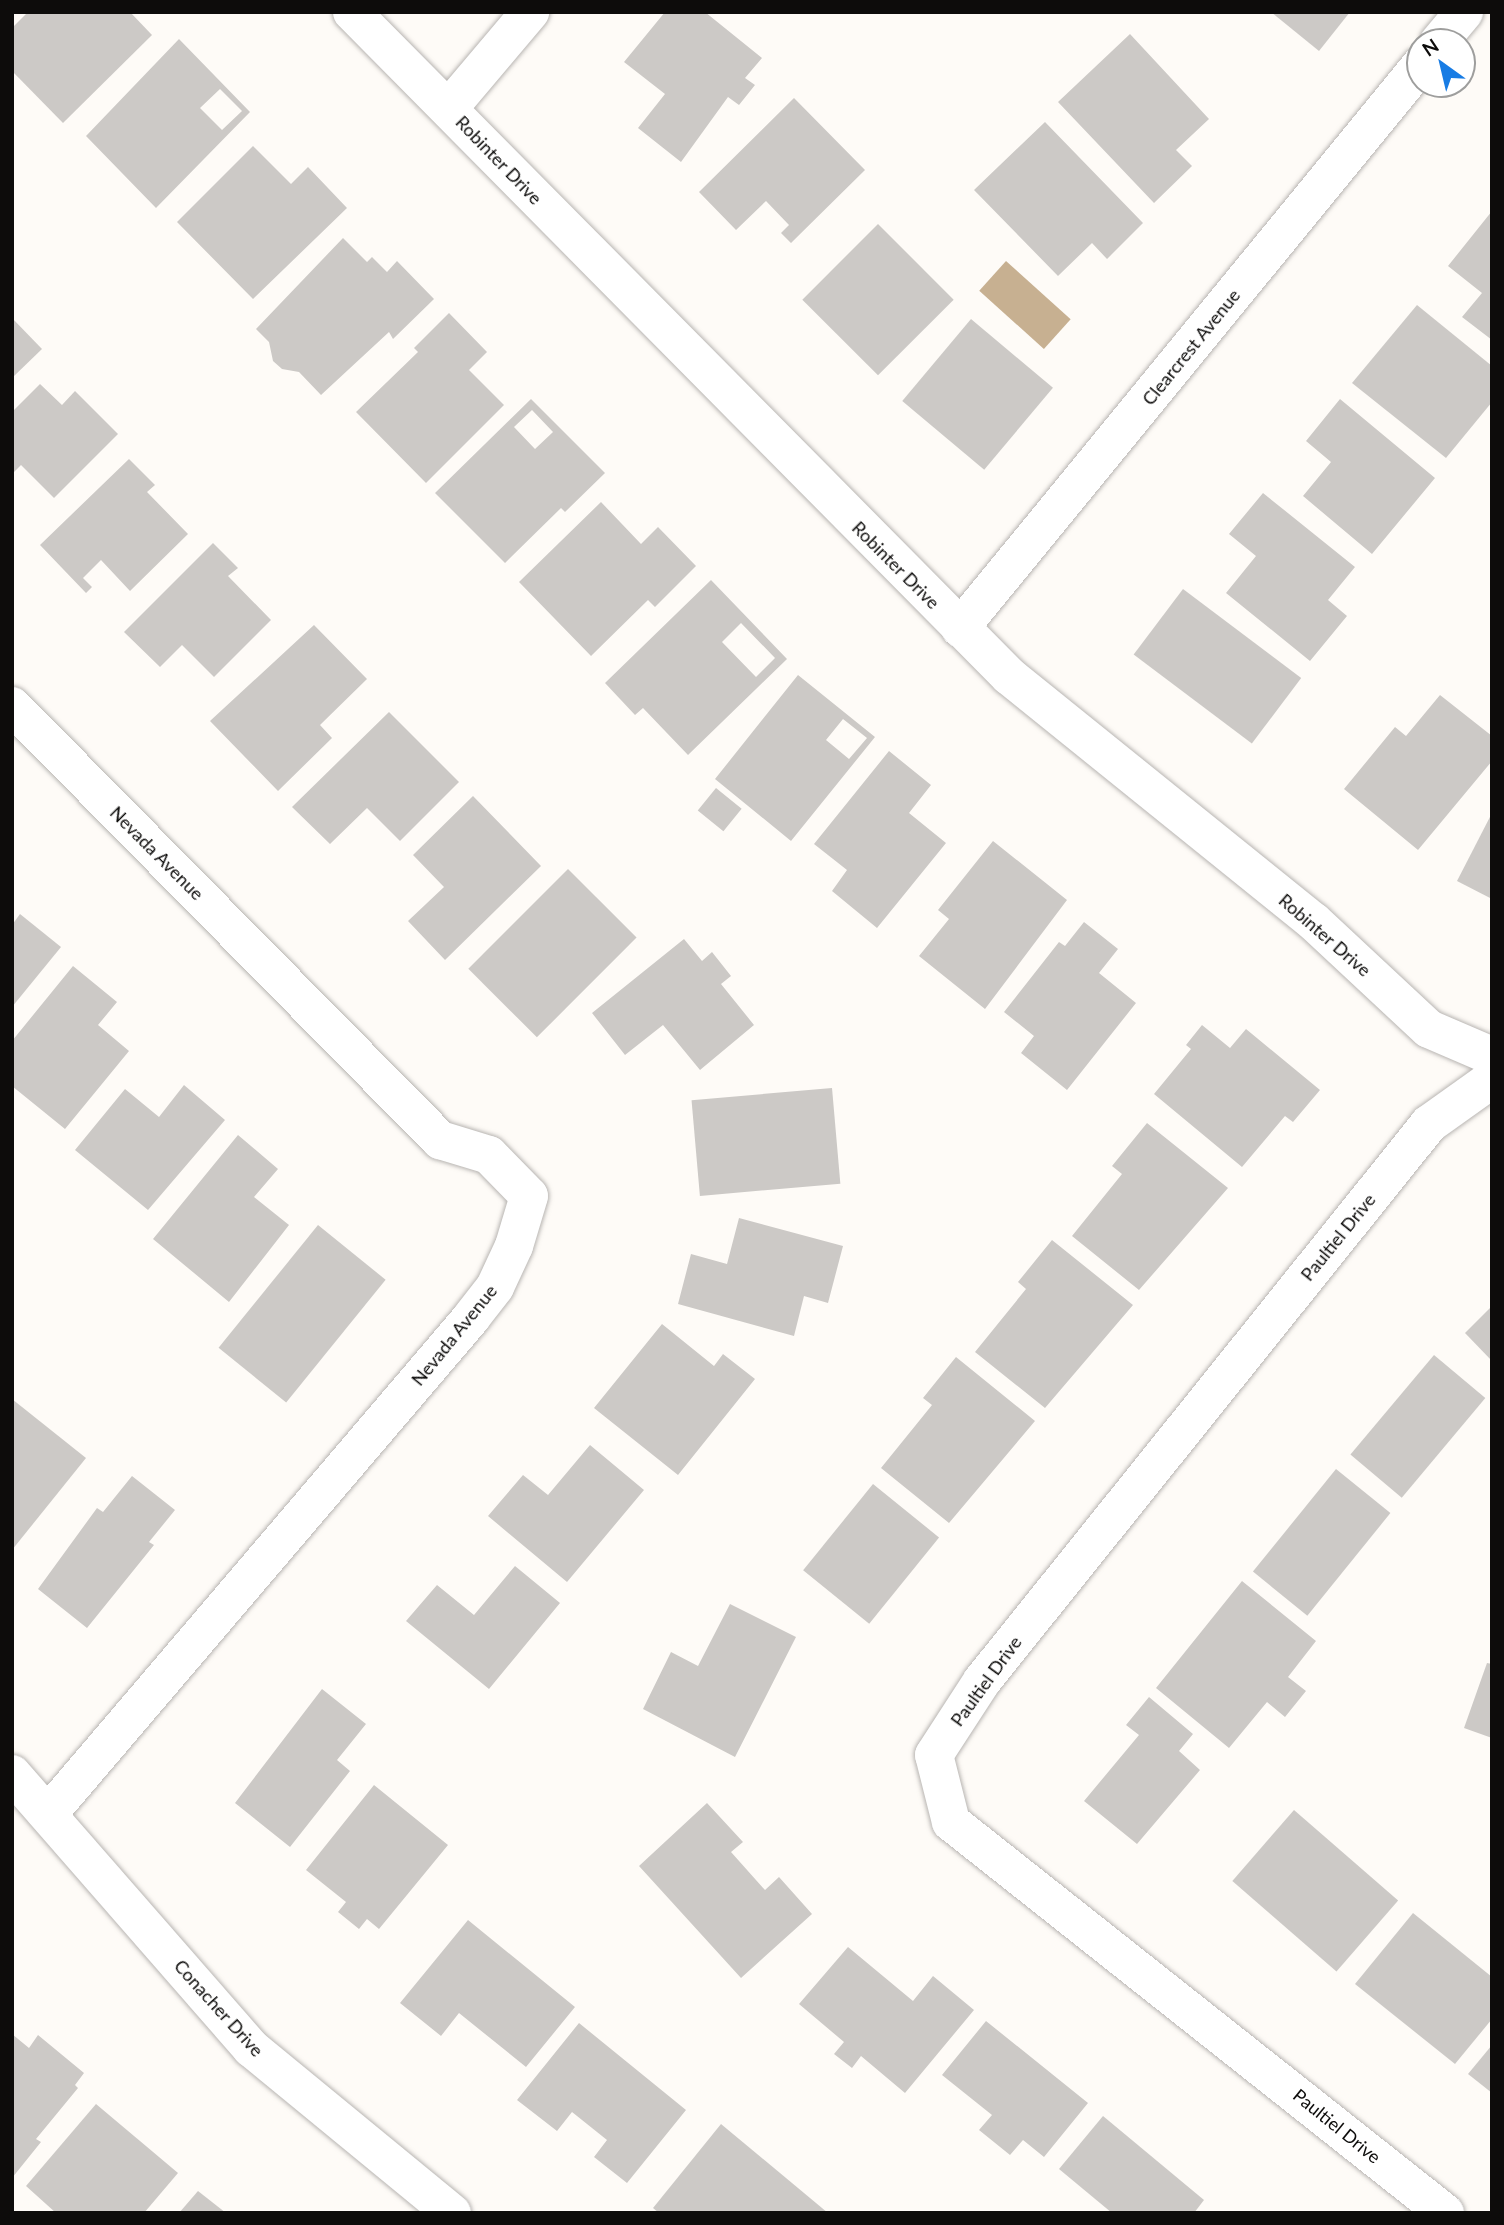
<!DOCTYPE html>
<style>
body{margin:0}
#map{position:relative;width:1504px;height:2225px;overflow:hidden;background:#fefbf7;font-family:Lato,sans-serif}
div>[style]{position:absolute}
.water>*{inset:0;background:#c7b091;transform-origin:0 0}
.building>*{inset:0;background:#ccc9c6;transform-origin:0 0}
.roads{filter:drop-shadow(0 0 2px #b8b5b2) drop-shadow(0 0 2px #b8b5b2)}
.minor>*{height:38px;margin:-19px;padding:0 19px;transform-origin:19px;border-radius:19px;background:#fff}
span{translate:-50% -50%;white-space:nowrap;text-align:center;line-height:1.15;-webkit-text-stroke:5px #fff;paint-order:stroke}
.street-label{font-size:18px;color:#0d0c0b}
.frame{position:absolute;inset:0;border:14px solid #0d0c0b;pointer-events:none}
.north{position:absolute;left:1406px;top:28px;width:70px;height:70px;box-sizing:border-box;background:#fff;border:2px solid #9e9e9d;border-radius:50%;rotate:326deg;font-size:19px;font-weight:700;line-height:28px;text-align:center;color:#0d0c0b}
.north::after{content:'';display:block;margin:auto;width:24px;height:32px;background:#187ce4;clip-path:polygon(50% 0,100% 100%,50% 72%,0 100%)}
</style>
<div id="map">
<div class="water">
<i style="left:1006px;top:261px;width:87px;height:40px;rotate:42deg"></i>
</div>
<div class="building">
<i style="clip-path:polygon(28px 12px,130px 12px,152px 35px,63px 123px,12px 71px,12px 28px)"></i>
<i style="clip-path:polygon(665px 12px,705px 12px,762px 58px,745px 78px,755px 85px,739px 105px,728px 97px,681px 162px,638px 128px,665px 94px,624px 62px)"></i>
<i style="clip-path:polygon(1271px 12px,1350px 12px,1319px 51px)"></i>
<i style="clip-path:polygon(1130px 34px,1209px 119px,1176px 150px,1192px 166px,1154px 203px,1058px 102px)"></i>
<i style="clip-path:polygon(evenodd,179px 39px,250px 112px,156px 208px,86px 136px,179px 39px,220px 89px,242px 111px,222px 130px,200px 108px,220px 89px)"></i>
<i style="clip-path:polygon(794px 98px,865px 170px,791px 243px,781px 233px,789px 225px,766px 201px,736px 230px,699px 192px)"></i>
<i style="clip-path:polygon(1045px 122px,1143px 223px,1107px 259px,1092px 243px,1058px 276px,974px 190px)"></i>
<i style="clip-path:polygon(253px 146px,291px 184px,308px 167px,347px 208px,253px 299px,177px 222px)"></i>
<i style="clip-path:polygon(1492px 211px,1492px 340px,1462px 317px,1482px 293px,1448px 266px)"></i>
<i style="left:878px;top:224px;width:107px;height:107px;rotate:45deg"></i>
<i style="clip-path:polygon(343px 238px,367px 262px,372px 257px,387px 272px,397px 261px,434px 299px,393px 339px,389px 332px,321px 395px,299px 372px,282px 369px,273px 361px,269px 342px,256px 329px)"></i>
<i style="clip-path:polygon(1417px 305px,1492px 366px,1492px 402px,1446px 458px,1352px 383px)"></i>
<i style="clip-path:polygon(449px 313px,487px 352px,469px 370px,504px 405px,426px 483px,356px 412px,418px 352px,414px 348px)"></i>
<i style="clip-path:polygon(12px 318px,42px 349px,12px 378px)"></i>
<i style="left:971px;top:319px;width:107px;height:107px;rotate:40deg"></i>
<i style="clip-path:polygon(40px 384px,62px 405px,75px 391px,118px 434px,54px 498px,21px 465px,12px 474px,12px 412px)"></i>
<i style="clip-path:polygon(evenodd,531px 399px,605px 473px,565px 512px,561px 508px,505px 563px,435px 493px,531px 399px,532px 410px,553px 432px,535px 449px,514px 427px,532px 410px)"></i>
<i style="clip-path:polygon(1340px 399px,1435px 478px,1372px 554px,1303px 496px,1331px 462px,1306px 441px)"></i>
<i style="clip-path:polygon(129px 459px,155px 485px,147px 492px,188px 534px,130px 591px,101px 560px,83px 578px,92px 587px,86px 593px,40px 545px)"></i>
<i style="clip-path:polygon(1263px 493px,1355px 567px,1328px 600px,1347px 616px,1310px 661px,1226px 593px,1256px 556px,1229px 534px)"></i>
<i style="clip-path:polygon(601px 502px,641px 544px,658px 527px,696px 566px,655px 607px,648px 600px,591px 656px,519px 582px)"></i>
<i style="clip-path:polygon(213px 543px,238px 568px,228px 576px,271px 620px,214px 677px,182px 645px,160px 667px,124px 632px)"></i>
<i style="clip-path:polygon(evenodd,711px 580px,787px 659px,688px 755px,643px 708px,635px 715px,605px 683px,711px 580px,741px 623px,775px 658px,756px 677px,722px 642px,741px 623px)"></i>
<i style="left:1183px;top:589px;width:148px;height:82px;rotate:37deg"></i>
<i style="clip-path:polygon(314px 625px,367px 679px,320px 725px,332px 738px,278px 791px,210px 721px)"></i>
<i style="clip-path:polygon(evenodd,798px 675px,875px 737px,791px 841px,715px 779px,798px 675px,843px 719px,867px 738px,849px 759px,826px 740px,843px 719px)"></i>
<i style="clip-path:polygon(1440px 695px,1492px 736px,1492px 761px,1418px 850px,1344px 789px,1395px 727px,1406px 736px)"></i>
<i style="clip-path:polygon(389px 712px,459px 782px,400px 841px,367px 808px,330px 844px,292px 807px)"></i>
<i style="clip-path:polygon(889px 751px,931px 785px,909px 813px,946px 843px,877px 928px,832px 891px,847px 870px,814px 844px)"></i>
<i style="left:716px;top:788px;width:33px;height:29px;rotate:39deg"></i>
<i style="clip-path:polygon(473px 796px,541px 866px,445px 960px,408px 921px,444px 887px,413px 855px)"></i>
<i style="clip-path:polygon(1492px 813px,1492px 899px,1457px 881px)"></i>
<i style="clip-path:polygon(993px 841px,1067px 900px,985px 1009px,919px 956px,949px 919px,938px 910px)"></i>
<i style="left:568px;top:869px;width:97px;height:141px;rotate:45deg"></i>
<i style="clip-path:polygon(20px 914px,61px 947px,12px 1007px,12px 925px)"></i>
<i style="clip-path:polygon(1084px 922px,1118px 949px,1099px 973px,1136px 1003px,1067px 1090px,1021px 1053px,1034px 1036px,1004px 1012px,1059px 942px,1065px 946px)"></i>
<i style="clip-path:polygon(684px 939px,702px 961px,712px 952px,731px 976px,721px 984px,754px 1025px,700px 1070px,663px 1025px,625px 1055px,592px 1013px)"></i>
<i style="clip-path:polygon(73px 966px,117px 1002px,98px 1025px,129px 1051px,65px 1129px,12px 1086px,12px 1041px)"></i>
<i style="clip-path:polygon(1202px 1025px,1230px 1048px,1246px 1029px,1320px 1090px,1293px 1122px,1285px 1116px,1242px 1167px,1154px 1094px,1191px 1049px,1186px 1045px)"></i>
<i style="clip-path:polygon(184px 1085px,225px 1120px,148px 1210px,75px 1150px,125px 1089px,159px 1117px)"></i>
<i style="left:832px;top:1088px;width:96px;height:141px;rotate:85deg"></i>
<i style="clip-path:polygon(1147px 1123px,1228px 1188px,1139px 1290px,1072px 1236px,1122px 1174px,1112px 1166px)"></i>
<i style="clip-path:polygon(238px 1135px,278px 1169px,254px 1197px,289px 1225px,229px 1302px,153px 1239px)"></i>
<i style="clip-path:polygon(739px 1218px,843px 1246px,828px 1303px,804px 1296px,794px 1336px,678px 1304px,691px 1254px,727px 1264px)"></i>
<i style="left:318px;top:1225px;width:87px;height:158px;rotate:39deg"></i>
<i style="clip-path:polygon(1052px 1240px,1133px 1305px,1045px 1408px,975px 1352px,1026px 1289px,1018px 1282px)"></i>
<i style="clip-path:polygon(1492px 1306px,1492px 1361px,1465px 1333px)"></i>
<i style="clip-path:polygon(662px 1324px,714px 1366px,723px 1354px,755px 1379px,678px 1475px,594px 1408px)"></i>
<i style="left:1434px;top:1355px;width:67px;height:130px;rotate:40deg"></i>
<i style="clip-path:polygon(956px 1357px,1035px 1421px,949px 1523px,881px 1468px,932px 1405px,923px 1398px)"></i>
<i style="clip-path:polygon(12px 1399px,86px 1458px,12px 1550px)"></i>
<i style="clip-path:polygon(590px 1445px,644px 1490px,567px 1582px,488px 1516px,523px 1475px,548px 1495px)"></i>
<i style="left:1336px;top:1469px;width:70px;height:132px;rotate:39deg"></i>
<i style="clip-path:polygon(132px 1476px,175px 1510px,149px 1542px,154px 1545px,87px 1628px,38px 1589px,97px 1508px,103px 1512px)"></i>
<i style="left:873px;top:1484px;width:85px;height:111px;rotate:39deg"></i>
<i style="clip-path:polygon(515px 1566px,560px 1603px,489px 1689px,406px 1621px,437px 1585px,474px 1615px)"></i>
<i style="clip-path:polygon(1242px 1581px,1316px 1641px,1288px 1677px,1306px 1691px,1285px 1717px,1267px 1702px,1229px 1748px,1156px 1688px)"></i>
<i style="clip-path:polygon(730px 1604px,796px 1637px,735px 1757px,643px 1709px,671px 1652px,698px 1666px)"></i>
<i style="clip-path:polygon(1487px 1663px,1492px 1664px,1492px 1738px,1464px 1728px)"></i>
<i style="clip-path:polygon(322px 1689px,366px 1724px,337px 1760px,350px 1771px,290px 1847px,235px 1803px)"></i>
<i style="clip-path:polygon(1149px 1697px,1193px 1734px,1179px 1751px,1200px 1770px,1137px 1844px,1084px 1801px,1139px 1735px,1126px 1725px)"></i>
<i style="clip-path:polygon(374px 1785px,448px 1845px,379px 1929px,367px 1919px,359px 1929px,338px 1912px,346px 1902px,306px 1870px)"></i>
<i style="clip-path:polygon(707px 1803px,743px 1842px,731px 1852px,765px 1890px,779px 1877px,812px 1914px,741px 1978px,639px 1866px)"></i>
<i style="left:1294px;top:1810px;width:138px;height:94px;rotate:41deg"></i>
<i style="clip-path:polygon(1413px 1913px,1492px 1977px,1492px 2019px,1455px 2064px,1355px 1984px)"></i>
<i style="clip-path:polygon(468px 1920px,575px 2007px,526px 2067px,459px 2013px,441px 2036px,400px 2003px)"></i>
<i style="clip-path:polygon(848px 1947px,913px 2001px,933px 1976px,974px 2010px,905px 2093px,861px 2056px,852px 2068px,834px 2054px,844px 2042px,799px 2004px)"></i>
<i style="clip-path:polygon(986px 2021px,1088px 2103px,1044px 2157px,1023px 2140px,1010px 2155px,979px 2130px,992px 2115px,942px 2075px)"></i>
<i style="clip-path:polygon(579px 2023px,686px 2110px,627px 2183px,594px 2157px,607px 2140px,572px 2112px,557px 2131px,517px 2100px)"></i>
<i style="clip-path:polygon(12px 2034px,29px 2048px,38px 2035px,84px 2073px,75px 2085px,78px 2088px,36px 2139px,41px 2142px,12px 2178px)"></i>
<i style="clip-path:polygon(1492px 2045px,1492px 2093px,1468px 2074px)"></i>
<i style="clip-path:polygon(96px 2104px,178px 2173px,144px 2213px,56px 2213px,26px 2186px)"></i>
<i style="clip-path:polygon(1103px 2116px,1204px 2200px,1194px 2213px,1112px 2213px,1059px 2169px)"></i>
<i style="clip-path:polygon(721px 2124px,828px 2213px,659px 2213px,653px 2208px)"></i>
<i style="clip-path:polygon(198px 2191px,226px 2213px,179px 2213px)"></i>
</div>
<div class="roads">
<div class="minor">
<i style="left:352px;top:12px;width:934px;rotate:45.3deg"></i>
<i style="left:1009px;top:676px;width:390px;rotate:38.9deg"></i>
<i style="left:1313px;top:921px;width:158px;rotate:43deg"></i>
<i style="left:1429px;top:1029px;width:69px;rotate:23.2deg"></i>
<i style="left:1439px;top:42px;width:39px;rotate:-50deg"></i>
<i style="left:449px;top:108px;width:126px;rotate:-49.8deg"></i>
<i style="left:960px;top:628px;width:726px;rotate:-50.7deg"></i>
<i style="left:12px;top:706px;width:610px;rotate:45.4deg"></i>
<i style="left:440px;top:1140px;width:51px;rotate:17deg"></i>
<i style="left:489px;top:1155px;width:57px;rotate:45.7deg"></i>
<i style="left:529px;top:1196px;width:52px;rotate:106.7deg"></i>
<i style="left:514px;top:1246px;width:45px;rotate:114.9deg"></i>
<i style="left:495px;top:1287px;width:39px;rotate:128deg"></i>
<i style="left:471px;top:1318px;width:650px;rotate:130.45deg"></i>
<i style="left:12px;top:1774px;width:364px;rotate:48.9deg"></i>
<i style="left:251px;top:2048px;width:260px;rotate:39.4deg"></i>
<i style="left:1445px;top:2213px;width:630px;rotate:-141.64deg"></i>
<i style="left:951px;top:1822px;width:69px;rotate:-104.2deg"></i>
<i style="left:934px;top:1755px;width:88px;rotate:-57deg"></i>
<i style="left:982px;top:1681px;width:714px;rotate:-51.25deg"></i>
<i style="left:1429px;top:1124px;width:77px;rotate:-35.5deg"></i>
</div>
</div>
<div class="street-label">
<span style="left:499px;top:160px;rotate:46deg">Robinter Drive</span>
<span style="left:1191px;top:347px;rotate:-51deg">Clearcrest Avenue</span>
<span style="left:896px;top:565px;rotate:45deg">Robinter Drive</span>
<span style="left:157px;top:853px;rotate:45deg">Nevada Avenue</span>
<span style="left:1325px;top:935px;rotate:41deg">Robinter Drive</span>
<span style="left:1338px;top:1237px;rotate:-51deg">Paultiel Drive</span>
<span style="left:454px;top:1335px;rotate:-51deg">Nevada Avenue</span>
<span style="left:986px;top:1681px;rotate:-54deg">Paultiel Drive</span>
<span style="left:219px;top:2008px;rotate:48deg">Conacher Drive</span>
<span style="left:1337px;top:2126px;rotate:39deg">Paultiel Drive</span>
</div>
<div class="frame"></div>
<div class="north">N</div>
</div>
